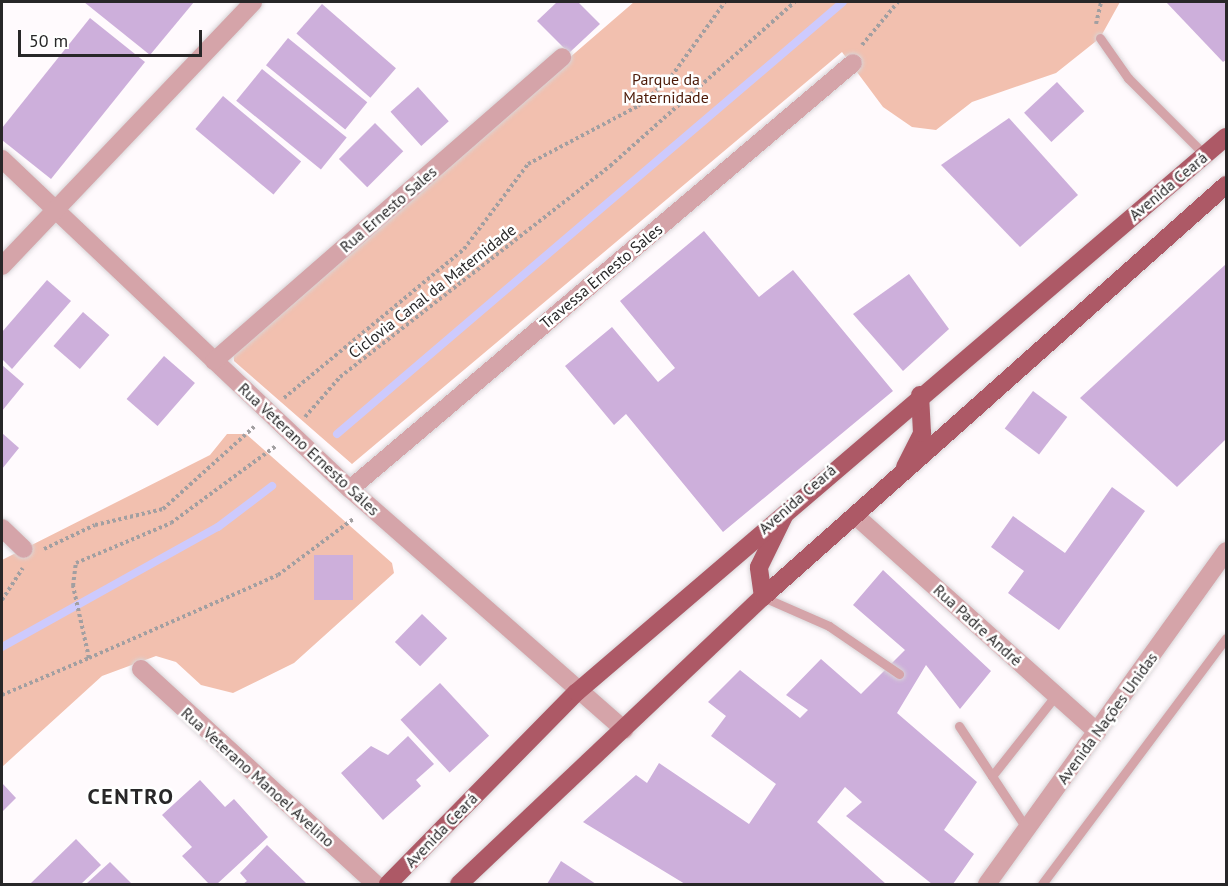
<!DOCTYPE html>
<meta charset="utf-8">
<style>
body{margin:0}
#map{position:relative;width:1228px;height:886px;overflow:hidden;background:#fffafd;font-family:"PT Sans",sans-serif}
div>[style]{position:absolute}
.green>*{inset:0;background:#f2c0af}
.stream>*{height:8px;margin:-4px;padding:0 4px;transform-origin:4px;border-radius:4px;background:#cdcafd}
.building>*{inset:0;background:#cdafdb;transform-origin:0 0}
.path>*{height:4px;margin-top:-2px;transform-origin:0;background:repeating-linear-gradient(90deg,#a29fa1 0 3px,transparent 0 6px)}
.roads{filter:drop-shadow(0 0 2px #d8d4d7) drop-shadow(0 0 2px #d8d4d7)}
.service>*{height:9px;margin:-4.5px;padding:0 4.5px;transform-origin:4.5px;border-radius:4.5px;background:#d5a4a9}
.minor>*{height:18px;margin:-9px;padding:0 9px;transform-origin:9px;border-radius:9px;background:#d5a4a9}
.tertiary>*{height:18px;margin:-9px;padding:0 9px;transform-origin:9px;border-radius:9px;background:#d5a4a9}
.primary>*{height:18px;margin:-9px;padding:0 9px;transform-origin:9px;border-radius:9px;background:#ad5966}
span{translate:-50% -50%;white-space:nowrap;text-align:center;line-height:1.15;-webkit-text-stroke:5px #fff;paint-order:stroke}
.park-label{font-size:16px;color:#4d1b09}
.street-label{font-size:16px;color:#282728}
.district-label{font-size:22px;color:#282728;font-weight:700;letter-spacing:1.5px}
.frame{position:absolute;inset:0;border:3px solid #282728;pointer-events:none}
.scale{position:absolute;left:18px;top:30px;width:184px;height:27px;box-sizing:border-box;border:3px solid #282728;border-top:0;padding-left:8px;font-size:18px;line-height:21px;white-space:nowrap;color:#282728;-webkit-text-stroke:4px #fff;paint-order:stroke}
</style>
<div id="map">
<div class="green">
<i style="clip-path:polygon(634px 2px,1120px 2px,1100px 38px,1056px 73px,972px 102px,936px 130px,912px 127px,883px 107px,842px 52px,352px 464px,234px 361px,233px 348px)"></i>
<i style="clip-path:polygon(227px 434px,246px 434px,392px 563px,394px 573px,294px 663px,233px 693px,201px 685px,176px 662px,156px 656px,102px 676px,2px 767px,2px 560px,210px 455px)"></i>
</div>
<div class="stream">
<i style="left:337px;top:434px;width:665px;rotate:-40.49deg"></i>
<i style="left:2px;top:647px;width:247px;rotate:-29.1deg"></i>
<i style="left:218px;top:527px;width:68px;rotate:-37.2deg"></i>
</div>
<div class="building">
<i style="clip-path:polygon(84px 2px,194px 2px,150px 55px)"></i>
<i style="clip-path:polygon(557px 2px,578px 2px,600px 24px,569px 53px,537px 21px)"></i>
<i style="clip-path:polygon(1166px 2px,1226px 2px,1226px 60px,1223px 62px)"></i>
<i style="left:322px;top:4px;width:98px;height:39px;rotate:41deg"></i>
<i style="clip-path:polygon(90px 18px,145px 62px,51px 179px,2px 140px,2px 128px)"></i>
<i style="left:288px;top:38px;width:102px;height:35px;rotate:39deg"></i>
<i style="left:262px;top:69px;width:109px;height:41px;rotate:39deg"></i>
<i style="left:1057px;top:82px;width:40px;height:45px;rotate:47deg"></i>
<i style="left:418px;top:87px;width:46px;height:37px;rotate:48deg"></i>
<i style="left:223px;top:96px;width:102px;height:43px;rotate:40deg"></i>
<i style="clip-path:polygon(1009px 118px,1078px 195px,1020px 247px,941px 165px)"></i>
<i style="left:375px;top:123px;width:40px;height:51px;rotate:45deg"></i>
<i style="clip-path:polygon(704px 231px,759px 297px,793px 270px,893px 391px,723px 532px,626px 414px,614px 425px,565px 366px,612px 327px,658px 382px,675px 368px,620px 301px)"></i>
<i style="clip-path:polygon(1226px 264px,1226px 439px,1177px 487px,1080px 398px)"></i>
<i style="clip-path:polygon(909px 274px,949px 329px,903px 371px,853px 314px)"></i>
<i style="clip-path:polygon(47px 280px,71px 301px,12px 369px,2px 359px,2px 332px)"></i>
<i style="left:83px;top:312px;width:35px;height:45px;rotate:41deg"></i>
<i style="left:164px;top:356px;width:41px;height:57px;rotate:41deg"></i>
<i style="clip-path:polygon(2px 365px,24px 384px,2px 411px)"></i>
<i style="left:1033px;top:391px;width:43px;height:47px;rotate:37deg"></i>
<i style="clip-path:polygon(2px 433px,19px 448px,2px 469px)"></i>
<i style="clip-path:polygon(1112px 487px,1145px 511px,1059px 630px,1008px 593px,1024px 571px,991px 547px,1013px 516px,1065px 553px)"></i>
<i style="left:314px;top:555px;width:39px;height:45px"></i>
<i style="clip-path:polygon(883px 570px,991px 671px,960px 709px,926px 665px,897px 713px,977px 782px,944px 830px,974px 854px,953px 884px,932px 884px,846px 816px,862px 802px,845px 787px,817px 822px,886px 884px,685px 884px,583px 822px,636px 775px,647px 783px,659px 763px,749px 824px,776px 784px,711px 736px,726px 716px,708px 702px,740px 670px,800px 718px,808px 710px,786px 695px,821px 659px,861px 694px,905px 650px,853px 605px)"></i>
<i style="left:422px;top:614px;width:35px;height:39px;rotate:44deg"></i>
<i style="left:440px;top:683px;width:72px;height:54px;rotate:47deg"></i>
<i style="clip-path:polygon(408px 736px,434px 764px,416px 780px,421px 786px,383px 820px,341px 773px,371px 746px,388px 755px)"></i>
<i style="clip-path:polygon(200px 780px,225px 807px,234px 799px,268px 837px,217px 884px,209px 884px,182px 856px,192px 847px,162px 815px)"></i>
<i style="clip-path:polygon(2px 783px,16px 798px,2px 812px)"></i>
<i style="clip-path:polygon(76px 839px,101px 865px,81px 884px,30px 884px)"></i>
<i style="clip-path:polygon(267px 845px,307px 884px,243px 884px,247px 881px,240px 873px)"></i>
<i style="clip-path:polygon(561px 861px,596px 884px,547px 884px)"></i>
<i style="clip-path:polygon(110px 862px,132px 884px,86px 884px)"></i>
</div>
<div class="path">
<i style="left:1096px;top:24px;width:23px;rotate:-77deg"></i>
<i style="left:862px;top:45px;width:56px;rotate:-50.1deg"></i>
<i style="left:284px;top:398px;width:234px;rotate:-39.6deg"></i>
<i style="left:464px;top:249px;width:106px;rotate:-53deg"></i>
<i style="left:528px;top:164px;width:124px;rotate:-27.8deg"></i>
<i style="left:638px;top:106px;width:39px;rotate:-40deg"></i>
<i style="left:668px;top:81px;width:97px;rotate:-54.2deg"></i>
<i style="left:305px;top:417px;width:53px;rotate:-48.8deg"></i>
<i style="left:340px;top:377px;width:343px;rotate:-38deg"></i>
<i style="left:610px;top:166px;width:247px;rotate:-41.6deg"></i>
<i style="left:44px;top:549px;width:56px;rotate:-25.2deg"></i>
<i style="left:95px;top:525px;width:70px;rotate:-13.2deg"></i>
<i style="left:163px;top:509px;width:124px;rotate:-42.1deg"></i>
<i style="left:2px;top:600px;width:38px;rotate:-57deg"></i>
<i style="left:89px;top:658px;width:206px;rotate:-23.7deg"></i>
<i style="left:278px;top:575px;width:94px;rotate:-36.7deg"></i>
<i style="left:2px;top:695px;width:95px;rotate:-23deg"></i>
<i style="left:89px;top:658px;width:74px;rotate:-102.5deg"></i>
<i style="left:73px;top:586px;width:23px;rotate:-83deg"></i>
<i style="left:76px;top:563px;width:103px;rotate:-22.8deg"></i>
<i style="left:171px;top:523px;width:130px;rotate:-36.3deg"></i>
</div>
<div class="roads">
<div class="service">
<i style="left:1100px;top:38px;width:49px;rotate:55deg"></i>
<i style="left:1128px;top:78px;width:109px;rotate:45deg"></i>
<i style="left:763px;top:597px;width:72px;rotate:23.7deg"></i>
<i style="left:829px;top:626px;width:85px;rotate:34.4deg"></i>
<i style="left:959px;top:726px;width:123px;rotate:56.6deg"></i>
<i style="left:992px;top:776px;width:103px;rotate:-51.7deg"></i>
<i style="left:1042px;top:884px;width:307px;rotate:-53.2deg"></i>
</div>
<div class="minor">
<i style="left:2px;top:159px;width:480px;rotate:43.5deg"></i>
<i style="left:350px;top:489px;width:365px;rotate:41.3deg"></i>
<i style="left:2px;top:266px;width:364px;rotate:-46.4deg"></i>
<i style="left:214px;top:361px;width:462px;rotate:-41.1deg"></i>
<i style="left:350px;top:489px;width:659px;rotate:-40.26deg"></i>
<i style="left:858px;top:518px;width:321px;rotate:41.8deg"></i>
<i style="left:2px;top:528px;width:30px;rotate:44deg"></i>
<i style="left:141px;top:669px;width:319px;rotate:42.5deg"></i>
</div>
<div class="tertiary">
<i style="left:987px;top:884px;width:410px;rotate:-54.3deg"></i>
</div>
<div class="primary">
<i style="left:905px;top:467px;width:38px;rotate:-63deg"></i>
<i style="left:922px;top:433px;width:38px;rotate:-93deg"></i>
<i style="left:763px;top:597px;width:30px;rotate:-98deg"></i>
<i style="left:759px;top:567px;width:57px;rotate:-63.9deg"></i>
<i style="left:388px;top:884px;width:269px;rotate:-45.5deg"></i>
<i style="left:577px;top:692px;width:854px;rotate:-40.54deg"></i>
<i style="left:459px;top:884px;width:418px;rotate:-43.4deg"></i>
<i style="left:763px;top:597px;width:620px;rotate:-41.66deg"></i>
</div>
</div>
<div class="park-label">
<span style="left:666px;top:88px">Parque da<br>Maternidade</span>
</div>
<div class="street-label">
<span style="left:1168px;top:186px;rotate:-40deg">Avenida Ceará</span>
<span style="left:388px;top:209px;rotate:-41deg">Rua Ernesto Sales</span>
<span style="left:601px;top:276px;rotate:-40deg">Travessa Ernesto Sales</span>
<span style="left:432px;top:291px;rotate:-38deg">Ciclovia Canal da Maternidade</span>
<span style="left:309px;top:449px;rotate:43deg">Rua Veterano Ernesto Sáles</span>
<span style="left:797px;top:499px;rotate:-41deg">Avenida Ceará</span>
<span style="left:978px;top:625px;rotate:42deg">Rua Padre André</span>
<span style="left:1107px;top:718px;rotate:-54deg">Avenida Nações Unidas</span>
<span style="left:258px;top:777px;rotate:42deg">Rua Veterano Manoel Avelino</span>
<span style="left:441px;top:830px;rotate:-46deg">Avenida Ceará</span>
</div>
<div class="district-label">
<span style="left:131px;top:797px">CENTRO</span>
</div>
<div class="frame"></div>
<div class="scale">50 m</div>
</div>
